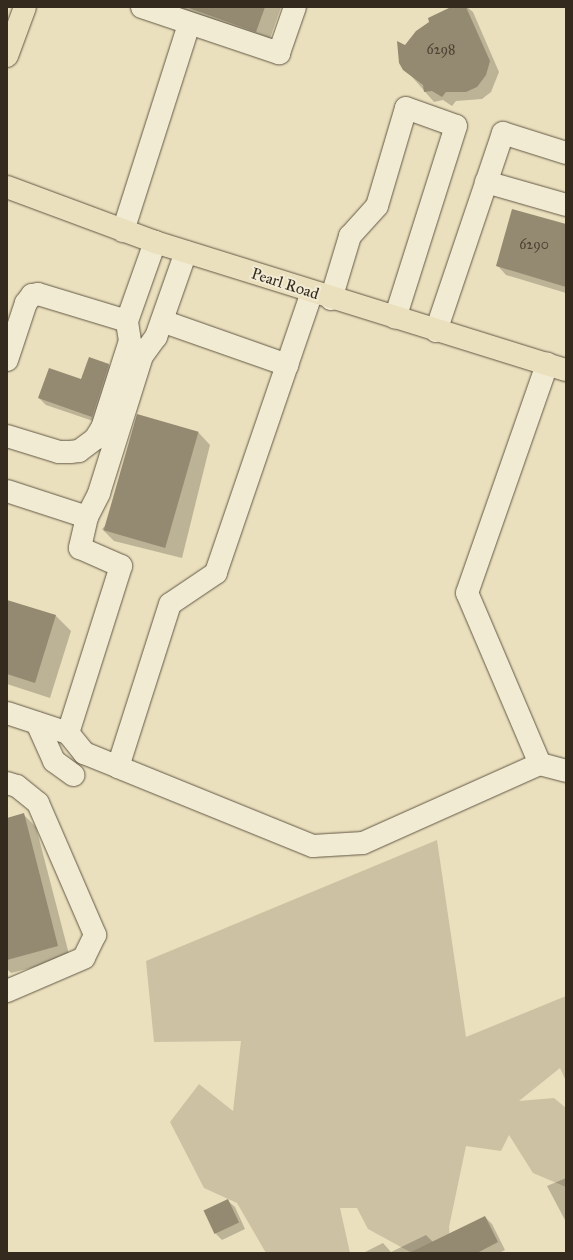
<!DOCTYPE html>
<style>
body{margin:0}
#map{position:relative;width:573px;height:1260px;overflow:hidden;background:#ebe0bd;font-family:"IM FELL Great Primer",serif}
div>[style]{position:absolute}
.green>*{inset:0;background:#ccc1a2}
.shadow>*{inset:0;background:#0003}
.building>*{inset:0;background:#948971;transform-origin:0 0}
.roads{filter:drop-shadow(0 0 1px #625846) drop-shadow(0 0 1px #625846)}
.minor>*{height:22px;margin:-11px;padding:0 11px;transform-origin:11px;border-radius:11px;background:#f2ebd4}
.major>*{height:22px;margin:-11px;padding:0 11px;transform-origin:11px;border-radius:11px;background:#ebe0bd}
span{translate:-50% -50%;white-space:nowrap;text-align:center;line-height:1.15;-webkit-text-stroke:4px #f2ebd4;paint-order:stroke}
.number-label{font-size:14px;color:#4d4233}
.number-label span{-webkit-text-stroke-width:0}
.street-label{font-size:16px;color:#352a1e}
.frame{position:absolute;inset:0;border:8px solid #352a1e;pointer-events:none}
</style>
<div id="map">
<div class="green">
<i style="clip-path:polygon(437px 840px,466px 1037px,566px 996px,566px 1081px,560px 1068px,519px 1101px,554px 1098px,566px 1108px,566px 1187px,533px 1173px,509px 1135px,501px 1151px,466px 1146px,449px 1227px,451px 1253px,412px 1253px,368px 1229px,357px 1208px,340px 1208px,350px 1253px,266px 1253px,237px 1203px,204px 1188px,170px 1122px,199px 1084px,233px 1111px,241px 1041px,154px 1042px,146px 961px)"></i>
</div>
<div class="shadow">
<i style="clip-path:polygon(160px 7px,281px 7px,268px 44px)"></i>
<i style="clip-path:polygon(454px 7px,467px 7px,473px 12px,499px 72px,491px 92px,482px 99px,456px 101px,452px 106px,443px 100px,434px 102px,400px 63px,406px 46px)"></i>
<i style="clip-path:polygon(566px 225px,566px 293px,506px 275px,497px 265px)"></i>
<i style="clip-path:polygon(90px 358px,109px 365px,116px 371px,99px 423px,46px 405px,39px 398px,82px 380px)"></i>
<i style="clip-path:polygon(198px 432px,210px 445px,182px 558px,114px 541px,102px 529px)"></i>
<i style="clip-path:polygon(7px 601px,56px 616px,71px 631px,50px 698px,7px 684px)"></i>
<i style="clip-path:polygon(24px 815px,36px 827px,70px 958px,11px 973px,7px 969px,7px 819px)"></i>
<i style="clip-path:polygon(566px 1178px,566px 1222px,547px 1186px)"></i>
<i style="clip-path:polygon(228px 1201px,235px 1207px,245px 1229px,222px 1240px,216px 1234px)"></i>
<i style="clip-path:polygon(485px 1217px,492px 1224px,505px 1250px,499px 1253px,363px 1253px,383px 1243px,391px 1252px,426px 1235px,433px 1242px)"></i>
</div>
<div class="building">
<i style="clip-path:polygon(186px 7px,265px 7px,256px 32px)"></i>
<i style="clip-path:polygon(451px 7px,466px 7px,490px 61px,486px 75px,477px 87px,466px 92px,446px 92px,442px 97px,432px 91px,424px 92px,423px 85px,403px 70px,399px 63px,397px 41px,405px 45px,416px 31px,429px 22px,428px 18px)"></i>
<i style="clip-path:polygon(512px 209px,566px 224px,566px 287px,496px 266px)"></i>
<i style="clip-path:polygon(89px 357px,109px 364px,92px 417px,38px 398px,49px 368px,81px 379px)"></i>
<i style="left:137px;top:414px;width:64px;height:121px;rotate:16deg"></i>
<i style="clip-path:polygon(7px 600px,56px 615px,35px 683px,7px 674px)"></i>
<i style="clip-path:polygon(24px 813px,58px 946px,7px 960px,7px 818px)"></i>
<i style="left:228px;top:1199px;width:26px;height:27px;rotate:65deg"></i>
<i style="clip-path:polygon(485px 1216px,498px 1242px,477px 1253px,409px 1253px)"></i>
</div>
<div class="roads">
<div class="minor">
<i style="left:142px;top:7px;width:145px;rotate:18.6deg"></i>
<i style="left:279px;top:53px;width:49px;rotate:-70.8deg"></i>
<i style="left:486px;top:182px;width:83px;rotate:16deg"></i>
<i style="left:123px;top:231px;width:217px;rotate:-72.3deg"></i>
<i style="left:312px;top:292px;width:297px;rotate:108.9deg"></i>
<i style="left:216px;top:573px;width:55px;rotate:146deg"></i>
<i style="left:170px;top:604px;width:171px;rotate:107.7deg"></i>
<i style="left:118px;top:767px;width:210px;rotate:22.1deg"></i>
<i style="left:313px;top:846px;width:50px;rotate:-3.4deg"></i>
<i style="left:363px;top:843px;width:194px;rotate:-24.1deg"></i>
<i style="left:540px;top:764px;width:186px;rotate:-113.1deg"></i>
<i style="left:467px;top:593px;width:243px;rotate:-70.7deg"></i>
<i style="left:331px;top:299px;width:66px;rotate:-73.2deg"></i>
<i style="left:350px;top:236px;width:40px;rotate:-48deg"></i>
<i style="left:377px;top:206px;width:102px;rotate:-73.5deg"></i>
<i style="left:406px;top:108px;width:53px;rotate:19.8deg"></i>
<i style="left:456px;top:126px;width:201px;rotate:107.6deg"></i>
<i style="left:162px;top:321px;width:133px;rotate:19.4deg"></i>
<i style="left:436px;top:331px;width:209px;rotate:-71.3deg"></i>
<i style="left:503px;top:133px;width:66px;rotate:17.6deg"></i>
<i style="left:7px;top:360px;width:60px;rotate:-71.6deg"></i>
<i style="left:26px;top:303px;width:10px;rotate:-53deg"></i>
<i style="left:32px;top:295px;width:6px;rotate:-9deg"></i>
<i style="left:38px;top:294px;width:93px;rotate:16.9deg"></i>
<i style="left:7px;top:436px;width:54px;rotate:17.1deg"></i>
<i style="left:59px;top:452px;width:11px"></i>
<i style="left:70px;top:452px;width:9px;rotate:-6deg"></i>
<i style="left:79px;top:451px;width:20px;rotate:-37deg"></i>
<i style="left:95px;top:439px;width:13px;rotate:-58deg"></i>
<i style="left:102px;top:428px;width:91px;rotate:-72.2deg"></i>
<i style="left:130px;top:341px;width:20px;rotate:-99deg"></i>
<i style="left:127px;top:321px;width:84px;rotate:-70.5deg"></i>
<i style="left:7px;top:491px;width:84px;rotate:18deg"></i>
<i style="left:87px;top:517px;width:32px;rotate:103deg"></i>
<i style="left:80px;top:548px;width:45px;rotate:23.7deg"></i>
<i style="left:121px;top:566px;width:175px;rotate:107.6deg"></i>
<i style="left:68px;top:733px;width:64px;rotate:-161.8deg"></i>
<i style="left:87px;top:517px;width:27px;rotate:-63deg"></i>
<i style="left:99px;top:493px;width:144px;rotate:-72.6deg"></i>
<i style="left:142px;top:356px;width:24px;rotate:-54deg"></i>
<i style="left:156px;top:337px;width:90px;rotate:-70.6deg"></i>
<i style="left:37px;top:723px;width:42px;rotate:65.9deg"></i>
<i style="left:54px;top:761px;width:24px;rotate:36deg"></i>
<i style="left:68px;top:733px;width:26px;rotate:51deg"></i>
<i style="left:84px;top:753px;width:37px;rotate:22deg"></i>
<i style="left:540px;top:764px;width:27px;rotate:15deg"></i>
<i style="left:7px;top:783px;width:10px;rotate:17deg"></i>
<i style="left:17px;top:786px;width:27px;rotate:39deg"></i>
<i style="left:38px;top:803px;width:144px;rotate:66.6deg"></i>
<i style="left:95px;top:935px;width:25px;rotate:116deg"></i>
<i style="left:84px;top:958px;width:84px;rotate:156.8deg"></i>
</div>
<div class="major">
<i style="left:7px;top:56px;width:52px;rotate:-69.8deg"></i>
<i style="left:7px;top:187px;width:158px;rotate:20.4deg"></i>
<i style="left:155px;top:242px;width:430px;rotate:17.3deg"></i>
</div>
</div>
<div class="number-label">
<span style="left:441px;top:50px">6298</span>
<span style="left:534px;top:245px">6290</span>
</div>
<div class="street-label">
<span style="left:285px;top:284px;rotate:18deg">Pearl Road</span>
</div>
<div class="frame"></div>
</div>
